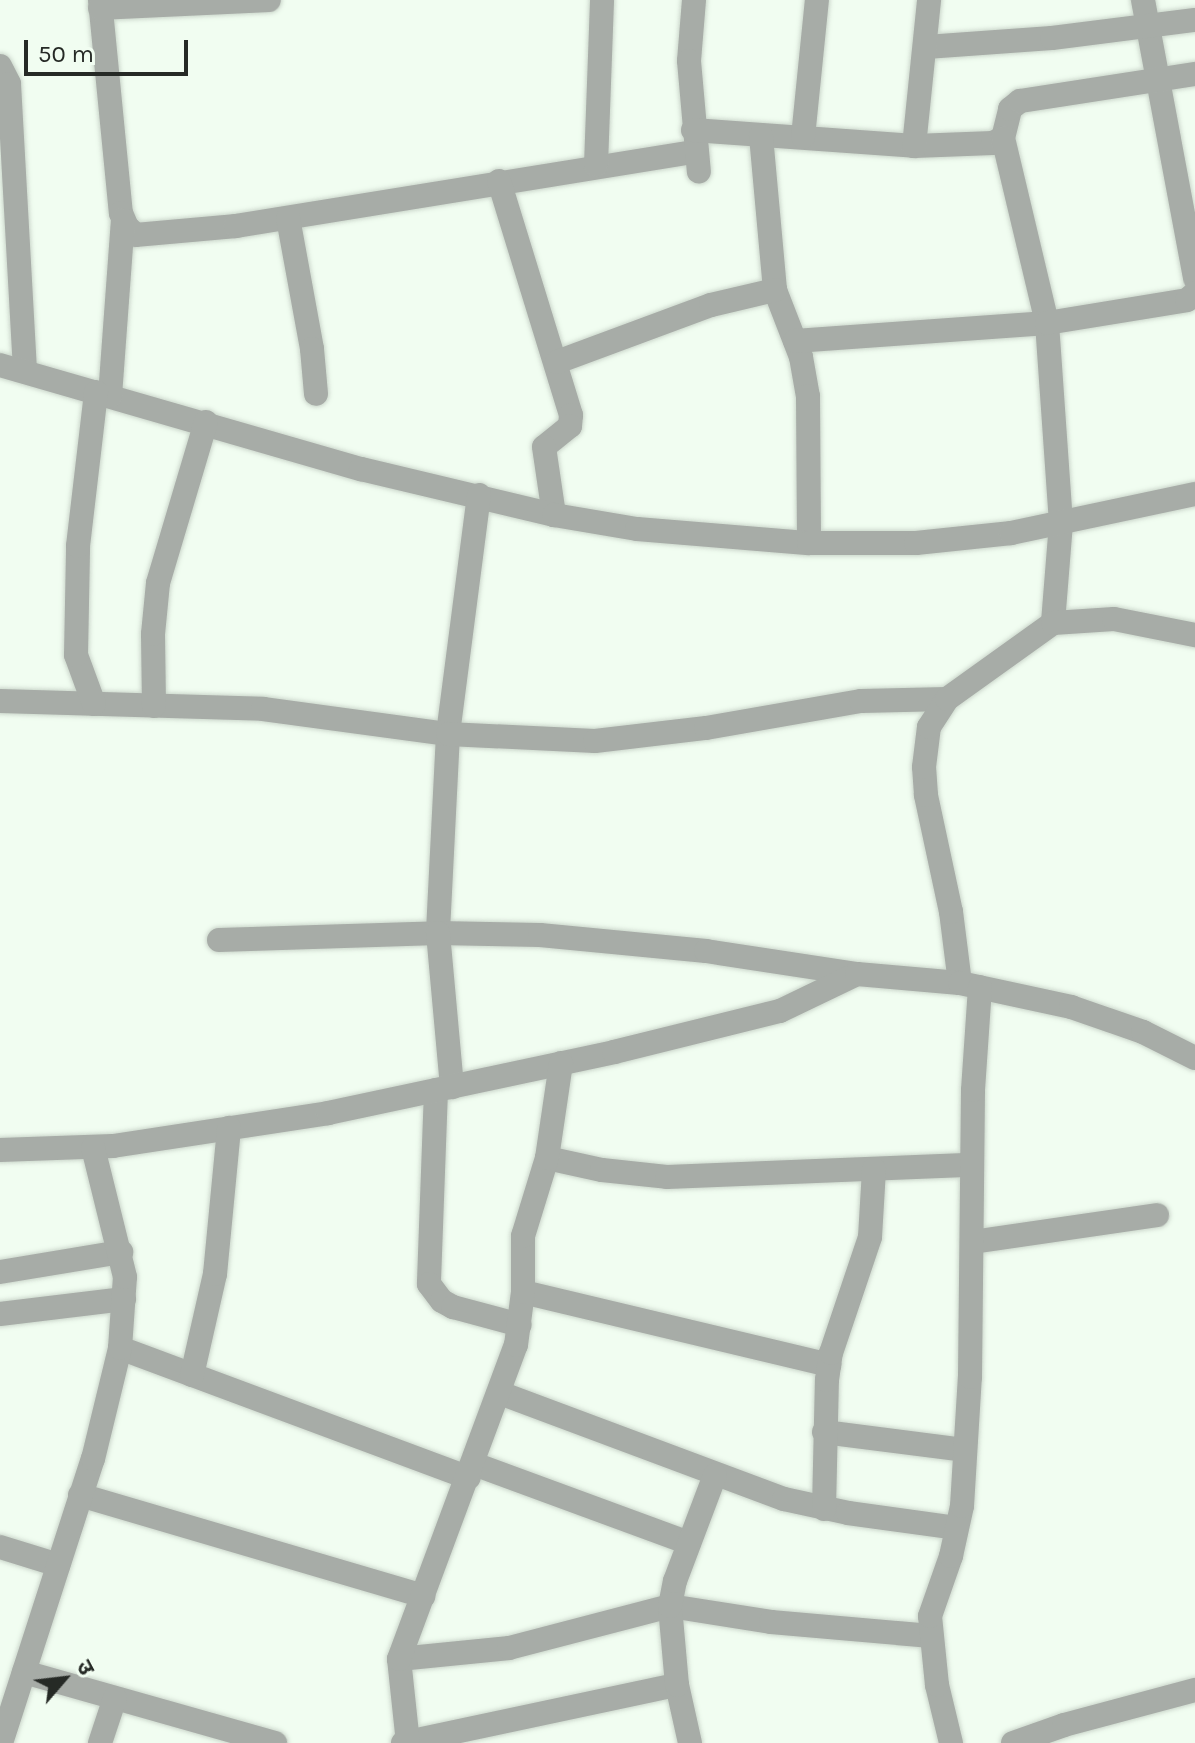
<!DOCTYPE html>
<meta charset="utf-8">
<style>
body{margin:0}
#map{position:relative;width:1195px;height:1743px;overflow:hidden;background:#f1fdf1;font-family:Karla,"Noto Sans Devanagari",sans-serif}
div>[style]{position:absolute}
.roads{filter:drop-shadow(0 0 2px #ccd7cc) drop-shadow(0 0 2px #ccd7cc)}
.street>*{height:24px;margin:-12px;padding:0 12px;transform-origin:12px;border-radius:12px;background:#a7aca7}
span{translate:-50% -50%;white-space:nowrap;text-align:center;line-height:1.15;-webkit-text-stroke:6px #f1fdf1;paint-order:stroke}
.north{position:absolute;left:24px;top:1639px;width:80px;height:80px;-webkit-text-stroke:6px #f1fdf1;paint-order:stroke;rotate:62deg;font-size:22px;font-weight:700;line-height:32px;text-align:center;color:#262a26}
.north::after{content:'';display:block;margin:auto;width:28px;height:36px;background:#262a26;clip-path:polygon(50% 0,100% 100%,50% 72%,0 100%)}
.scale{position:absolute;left:24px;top:40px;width:164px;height:36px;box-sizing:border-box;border:4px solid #262a26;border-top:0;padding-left:10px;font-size:24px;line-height:28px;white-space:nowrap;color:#262a26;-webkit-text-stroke:6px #f1fdf1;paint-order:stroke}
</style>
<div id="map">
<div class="roads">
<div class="street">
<i style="left:100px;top:0;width:214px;rotate:84.4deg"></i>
<i style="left:121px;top:213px;width:15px;rotate:67deg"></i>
<i style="left:127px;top:227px;width:12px;rotate:42deg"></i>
<i style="left:136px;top:235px;width:100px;rotate:-5.1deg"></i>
<i style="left:236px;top:226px;width:465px;rotate:-9.2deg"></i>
<i style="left:694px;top:0;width:61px;rotate:94.7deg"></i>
<i style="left:689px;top:61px;width:111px;rotate:84.9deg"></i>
<i style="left:1143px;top:0;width:283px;rotate:79.4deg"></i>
<i style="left:100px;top:8px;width:169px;rotate:-2.7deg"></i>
<i style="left:926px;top:47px;width:126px;rotate:-4.1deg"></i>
<i style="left:1052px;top:38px;width:144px;rotate:-7.2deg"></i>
<i style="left:0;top:66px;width:20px;rotate:63deg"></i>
<i style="left:9px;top:84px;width:288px;rotate:86.8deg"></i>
<i style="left:693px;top:130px;width:222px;rotate:4.1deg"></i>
<i style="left:914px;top:146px;width:79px;rotate:-2.2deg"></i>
<i style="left:993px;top:143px;width:11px;rotate:-27deg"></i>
<i style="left:1003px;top:138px;width:30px;rotate:-76deg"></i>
<i style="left:1010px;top:109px;width:13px;rotate:-39deg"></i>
<i style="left:1020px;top:101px;width:177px;rotate:-8.8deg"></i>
<i style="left:761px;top:136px;width:155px;rotate:84.8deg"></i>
<i style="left:775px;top:290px;width:72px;rotate:68.8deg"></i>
<i style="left:801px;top:357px;width:40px;rotate:80deg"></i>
<i style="left:808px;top:396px;width:147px;rotate:89.6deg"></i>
<i style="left:803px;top:137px;width:138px;rotate:-84.2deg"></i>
<i style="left:1003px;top:138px;width:190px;rotate:76.6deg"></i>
<i style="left:1047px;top:323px;width:200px;rotate:86deg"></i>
<i style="left:1061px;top:523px;width:100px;rotate:94.6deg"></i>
<i style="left:914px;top:146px;width:147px;rotate:-84.1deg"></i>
<i style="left:596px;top:165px;width:165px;rotate:-87.9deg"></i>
<i style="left:499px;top:181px;width:245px;rotate:72.9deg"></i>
<i style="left:571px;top:415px;width:11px;rotate:95deg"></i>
<i style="left:570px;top:426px;width:33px;rotate:141deg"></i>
<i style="left:544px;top:447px;width:69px;rotate:81.6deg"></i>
<i style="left:288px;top:218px;width:133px;rotate:79.6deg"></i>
<i style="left:312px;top:349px;width:45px;rotate:84.9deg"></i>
<i style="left:795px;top:341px;width:253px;rotate:-4.1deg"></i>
<i style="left:1047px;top:323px;width:142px;rotate:-9.3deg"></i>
<i style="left:1187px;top:300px;width:11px;rotate:-41deg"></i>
<i style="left:557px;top:362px;width:164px;rotate:-20.3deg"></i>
<i style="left:711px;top:305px;width:66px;rotate:-13.2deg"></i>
<i style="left:0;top:365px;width:376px;rotate:16.1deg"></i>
<i style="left:361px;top:469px;width:198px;rotate:13.4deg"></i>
<i style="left:554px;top:515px;width:84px;rotate:9.6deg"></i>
<i style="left:637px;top:529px;width:173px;rotate:4.7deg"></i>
<i style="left:809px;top:543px;width:107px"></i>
<i style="left:916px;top:543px;width:96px;rotate:-6deg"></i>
<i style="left:1011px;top:533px;width:188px;rotate:-12deg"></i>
<i style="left:110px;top:396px;width:176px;rotate:-85.8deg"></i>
<i style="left:479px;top:495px;width:241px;rotate:97.4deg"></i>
<i style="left:448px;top:734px;width:199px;rotate:92.9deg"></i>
<i style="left:438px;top:933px;width:102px;rotate:1.1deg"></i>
<i style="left:540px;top:935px;width:167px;rotate:5.5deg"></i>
<i style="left:706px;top:951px;width:153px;rotate:8.7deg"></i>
<i style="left:0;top:701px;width:263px;rotate:1.7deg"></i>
<i style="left:263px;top:709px;width:187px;rotate:7.7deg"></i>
<i style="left:448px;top:734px;width:147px;rotate:2.7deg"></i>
<i style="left:595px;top:741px;width:112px;rotate:-6.7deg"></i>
<i style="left:706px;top:728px;width:157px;rotate:-9.9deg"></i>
<i style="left:861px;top:701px;width:86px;rotate:-1.3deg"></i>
<i style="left:94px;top:704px;width:52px;rotate:-110.2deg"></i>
<i style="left:76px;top:655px;width:109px;rotate:-88.9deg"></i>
<i style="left:78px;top:546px;width:155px;rotate:-83.3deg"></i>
<i style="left:154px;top:706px;width:72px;rotate:-90.8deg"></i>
<i style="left:153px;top:634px;width:51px;rotate:-84.4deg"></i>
<i style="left:158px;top:583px;width:168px;rotate:-73.4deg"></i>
<i style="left:219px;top:940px;width:219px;rotate:-1.8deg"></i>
<i style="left:438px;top:933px;width:155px;rotate:84.8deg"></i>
<i style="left:960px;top:983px;width:72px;rotate:-97.2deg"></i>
<i style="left:951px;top:912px;width:120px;rotate:-102.1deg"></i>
<i style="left:926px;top:795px;width:28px;rotate:-94deg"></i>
<i style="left:924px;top:767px;width:40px;rotate:-82.9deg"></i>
<i style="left:929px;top:727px;width:33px;rotate:-57deg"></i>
<i style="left:947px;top:699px;width:130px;rotate:-35.6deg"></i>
<i style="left:1053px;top:623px;width:61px;rotate:-3.8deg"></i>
<i style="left:1114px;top:619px;width:83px;rotate:11.2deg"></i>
<i style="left:436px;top:1090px;width:194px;rotate:92.1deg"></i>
<i style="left:429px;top:1284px;width:21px;rotate:53deg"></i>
<i style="left:442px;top:1301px;width:13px;rotate:29deg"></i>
<i style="left:453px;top:1307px;width:69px;rotate:15deg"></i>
<i style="left:0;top:1150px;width:113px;rotate:-2deg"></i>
<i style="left:113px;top:1146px;width:218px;rotate:-8.7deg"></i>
<i style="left:328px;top:1113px;width:292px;rotate:-12deg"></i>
<i style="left:614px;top:1052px;width:171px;rotate:-13.9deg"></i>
<i style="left:780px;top:1011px;width:85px;rotate:-25.7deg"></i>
<i style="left:857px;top:974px;width:103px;rotate:5deg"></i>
<i style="left:960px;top:983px;width:114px;rotate:12.2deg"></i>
<i style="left:1071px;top:1007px;width:76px;rotate:19.1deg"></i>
<i style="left:1143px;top:1032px;width:58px;rotate:26.6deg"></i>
<i style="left:547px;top:1158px;width:56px;rotate:12.3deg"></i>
<i style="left:602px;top:1170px;width:65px;rotate:6.1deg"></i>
<i style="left:667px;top:1177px;width:305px;rotate:-2.3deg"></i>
<i style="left:973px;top:1242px;width:186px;rotate:-8.3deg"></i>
<i style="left:0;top:1272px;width:123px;rotate:-9.4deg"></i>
<i style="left:523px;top:1292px;width:315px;rotate:13.4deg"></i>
<i style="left:0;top:1314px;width:125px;rotate:-6.9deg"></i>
<i style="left:120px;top:1348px;width:372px;rotate:20.4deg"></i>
<i style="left:192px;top:1375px;width:104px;rotate:-77.2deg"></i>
<i style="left:215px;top:1274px;width:147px;rotate:-84.5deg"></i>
<i style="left:500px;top:1393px;width:303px;rotate:20.5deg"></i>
<i style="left:784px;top:1499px;width:66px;rotate:12.3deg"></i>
<i style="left:848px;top:1513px;width:109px;rotate:7.9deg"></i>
<i style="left:824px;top:1432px;width:141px;rotate:7.3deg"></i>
<i style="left:474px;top:1464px;width:229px;rotate:20.2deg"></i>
<i style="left:80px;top:1495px;width:358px;rotate:16.4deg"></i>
<i style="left:824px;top:1509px;width:129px;rotate:-88.7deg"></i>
<i style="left:827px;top:1380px;width:27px;rotate:-82deg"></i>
<i style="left:831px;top:1353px;width:122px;rotate:-71.4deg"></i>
<i style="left:870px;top:1237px;width:68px;rotate:-86.6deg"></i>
<i style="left:0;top:1547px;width:61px;rotate:17.2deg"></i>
<i style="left:399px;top:1659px;width:111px;rotate:-5.7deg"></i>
<i style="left:509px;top:1648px;width:166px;rotate:-14.6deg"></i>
<i style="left:670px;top:1606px;width:102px;rotate:9deg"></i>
<i style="left:771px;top:1622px;width:161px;rotate:5deg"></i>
<i style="left:24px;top:1672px;width:261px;rotate:15.8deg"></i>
<i style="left:1px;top:1743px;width:299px;rotate:-72.1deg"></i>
<i style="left:93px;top:1459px;width:114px;rotate:-76.3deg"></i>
<i style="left:120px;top:1348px;width:71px;rotate:-86deg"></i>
<i style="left:125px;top:1277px;width:133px;rotate:-103.9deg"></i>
<i style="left:100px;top:1743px;width:47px;rotate:-71.6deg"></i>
<i style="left:403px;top:1743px;width:280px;rotate:-12deg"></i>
<i style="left:408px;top:1743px;width:84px;rotate:-96.1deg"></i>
<i style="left:399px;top:1659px;width:335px;rotate:-69.6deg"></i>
<i style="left:516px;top:1345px;width:53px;rotate:-82.5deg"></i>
<i style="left:523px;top:1292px;width:56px;rotate:-90deg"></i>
<i style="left:523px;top:1236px;width:82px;rotate:-72.9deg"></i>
<i style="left:547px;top:1158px;width:96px;rotate:-81.6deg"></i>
<i style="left:690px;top:1743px;width:59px;rotate:-102.6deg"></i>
<i style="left:677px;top:1685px;width:79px;rotate:-95.1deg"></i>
<i style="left:670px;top:1606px;width:25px;rotate:-79deg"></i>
<i style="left:675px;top:1581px;width:113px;rotate:-69.3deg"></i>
<i style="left:951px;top:1743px;width:60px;rotate:-103.6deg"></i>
<i style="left:937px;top:1685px;width:69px;rotate:-95.8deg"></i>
<i style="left:930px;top:1616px;width:64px;rotate:-70.7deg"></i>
<i style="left:951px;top:1556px;width:51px;rotate:-77.6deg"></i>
<i style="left:962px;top:1506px;width:129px;rotate:-86.5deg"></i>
<i style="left:970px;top:1377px;width:287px;rotate:-89.4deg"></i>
<i style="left:973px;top:1090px;width:103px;rotate:-86.1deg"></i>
<i style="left:1013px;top:1743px;width:54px;rotate:-19.4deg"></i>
<i style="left:1064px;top:1725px;width:136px;rotate:-15deg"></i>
</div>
</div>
<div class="north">उ</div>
<div class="scale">50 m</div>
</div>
